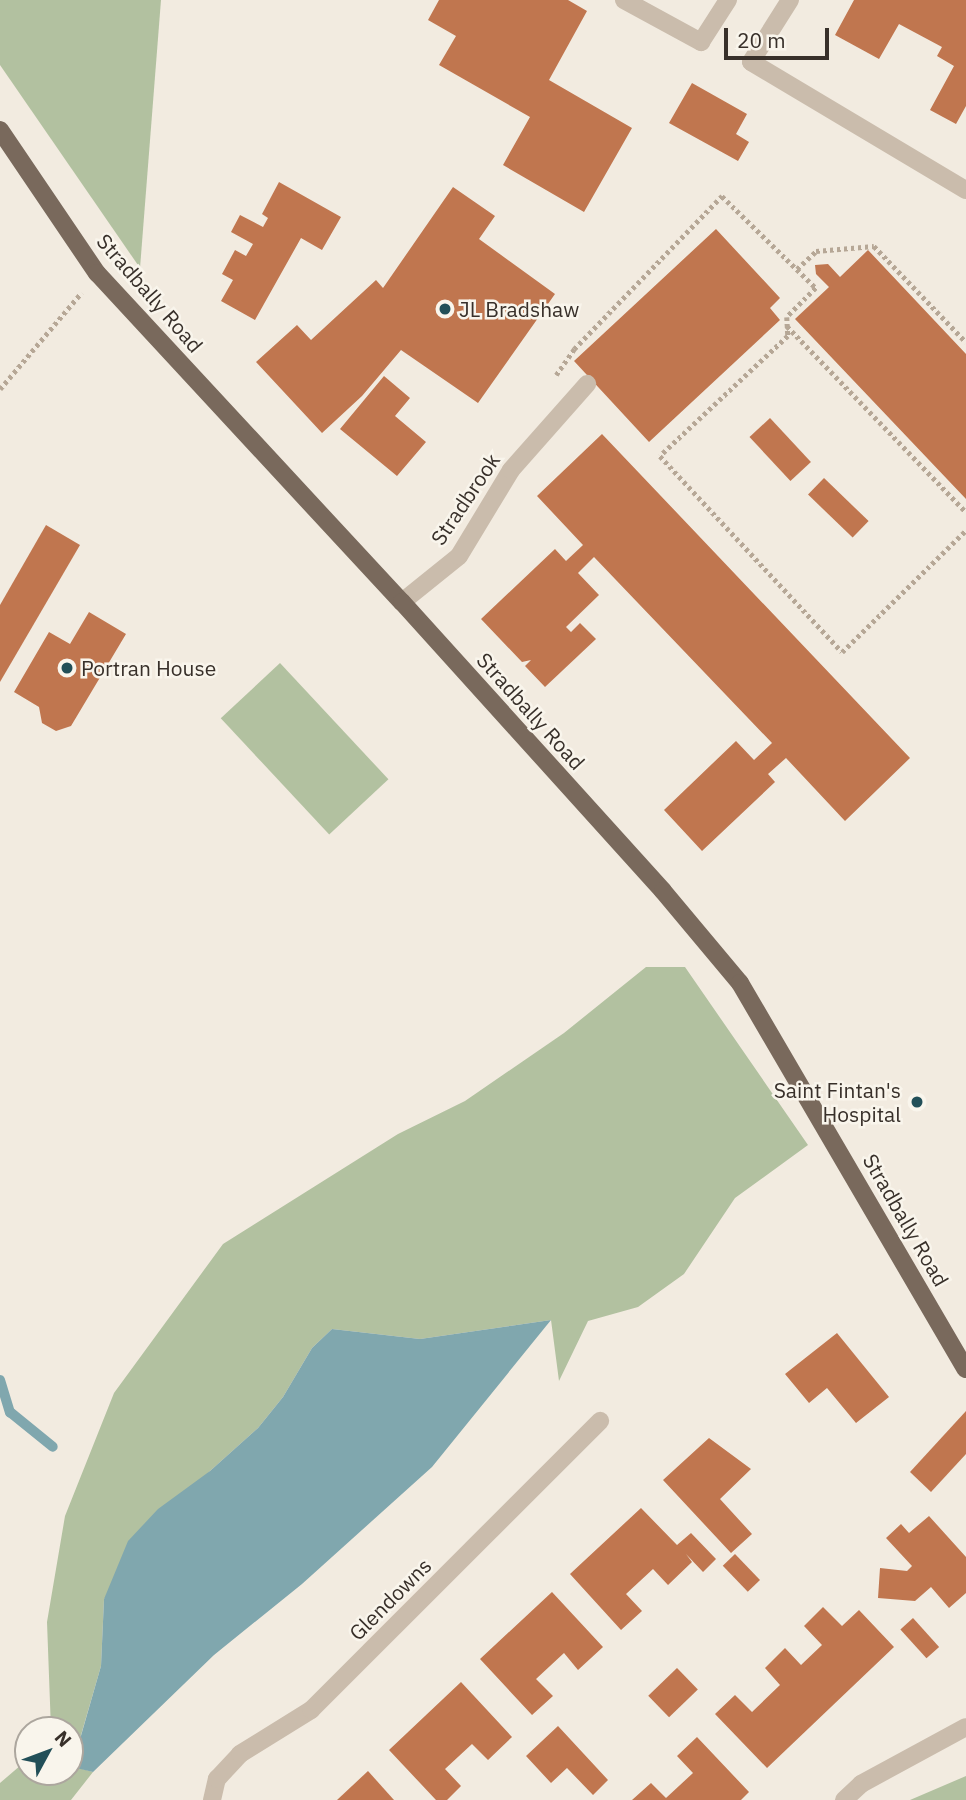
<!DOCTYPE html>
<style>
body{margin:0}
#map{position:relative;width:966px;height:1800px;overflow:hidden;background:#f2ebe0;font-family:"IBM Plex Sans",sans-serif}
div>[style]{position:absolute}
.green>*{inset:0;background:#b2c1a0;transform-origin:0 0}
.water>*{inset:0;background:#80a7ae}
.stream>*{height:10px;margin:-5px;padding:0 5px;transform-origin:5px;border-radius:5px;background:#80a7ae}
.building>*{inset:0;background:#c0764f;transform-origin:0 0}
.path>*{height:4.5px;margin-top:-2.25px;transform-origin:0;background:repeating-linear-gradient(90deg,#b6a796 0 3.5px,transparent 0 7px)}
.minor>*{height:18px;margin:-9px;padding:0 9px;transform-origin:9px;border-radius:9px;background:#cabcac}
.major>*{height:18px;margin:-9px;padding:0 9px;transform-origin:9px;border-radius:9px;background:#79695c}
.dots>*{width:19px;height:19px;translate:-50% -50%;box-sizing:border-box;border:4px solid #f9f5ec;border-radius:50%}
span{translate:-50% -50%;white-space:nowrap;text-align:center;line-height:1.15;-webkit-text-stroke:5px #f9f5ec;paint-order:stroke}
.street-label{font-size:21px;color:#38302a}
.poi-label{font-size:21px;color:#38302a}
.left{translate:0 -50%;text-align:left}
.right{translate:-100% -50%;text-align:right}
.north{position:absolute;left:14px;top:1716px;width:70px;height:70px;box-sizing:border-box;background:#f9f5ec;border:2px solid #aca69e;border-radius:50%;rotate:49deg;font-size:19px;font-weight:700;line-height:28px;text-align:center;color:#38302a}
.north::after{content:'';display:block;margin:auto;width:24px;height:32px;background:#224f58;clip-path:polygon(50% 0,100% 100%,50% 72%,0 100%)}
.scale{position:absolute;left:724px;top:28px;width:105px;height:32px;box-sizing:border-box;border:4px solid #38302a;border-top:0;padding-left:9px;font-size:21px;line-height:24px;white-space:nowrap;color:#38302a;-webkit-text-stroke:5px #f9f5ec;paint-order:stroke}
</style>
<div id="map">
<div class="green">
<i style="clip-path:polygon(0 0,161px 0,140px 268px,0 65px)"></i>
<i style="left:280px;top:663px;width:159px;height:81px;rotate:47deg"></i>
<i style="clip-path:polygon(646px 967px,685px 967px,808px 1145px,735px 1198px,684px 1274px,638px 1307px,588px 1321px,559px 1381px,551px 1320px,420px 1339px,332px 1329px,312px 1348px,283px 1397px,258px 1428px,210px 1471px,104px 1599px,101px 1666px,72px 1766px,93px 1772px,71px 1800px,0 1800px,0 1783px,28px 1759px,28px 1772px,70px 1772px,70px 1730px,51px 1730px,47px 1622px,65px 1516px,114px 1393px,223px 1244px,398px 1134px,465px 1101px,564px 1033px)"></i>
<i style="clip-path:polygon(966px 1776px,966px 1800px,910px 1800px)"></i>
</div>
<div class="water">
<i style="clip-path:polygon(551px 1320px,432px 1467px,302px 1584px,214px 1655px,93px 1772px,72px 1767px,101px 1666px,104px 1599px,128px 1541px,158px 1509px,210px 1471px,258px 1428px,283px 1397px,312px 1348px,332px 1329px,420px 1339px)"></i>
</div>
<div class="stream">
<i style="left:0;top:1380px;width:34px;rotate:73deg"></i>
<i style="left:10px;top:1412px;width:55px;rotate:39.1deg"></i>
</div>
<div class="building">
<i style="clip-path:polygon(439px 0,568px 0,587px 11px,549px 80px,632px 128px,584px 212px,503px 165px,530px 117px,439px 65px,456px 36px,428px 20px)"></i>
<i style="clip-path:polygon(854px 0,966px 0,966px 106px,956px 124px,930px 110px,954px 66px,937px 56px,942px 47px,899px 24px,879px 59px,835px 35px)"></i>
<i style="clip-path:polygon(692px 83px,747px 114px,736px 134px,749px 142px,738px 161px,669px 123px)"></i>
<i style="clip-path:polygon(279px 182px,341px 217px,322px 250px,301px 238px,255px 320px,221px 301px,233px 280px,222px 274px,235px 250px,246px 256px,253px 244px,231px 232px,240px 215px,263px 227px,268px 218px,262px 214px)"></i>
<i style="clip-path:polygon(453px 187px,495px 216px,479px 239px,555px 294px,478px 403px,401px 350px,362px 396px,322px 433px,256px 362px,297px 325px,311px 340px,376px 280px,383px 288px)"></i>
<i style="clip-path:polygon(716px 229px,780px 298px,770px 308px,780px 320px,649px 442px,574px 361px)"></i>
<i style="clip-path:polygon(868px 250px,966px 354px,966px 499px,795px 319px,829px 287px,816px 274px,815px 265px,828px 264px,840px 277px)"></i>
<i style="clip-path:polygon(384px 376px,410px 398px,395px 416px,426px 442px,397px 476px,340px 429px)"></i>
<i style="left:770px;top:418px;width:60px;height:28px;rotate:47deg"></i>
<i style="clip-path:polygon(602px 434px,910px 758px,845px 821px,786px 758px,768px 774px,775px 782px,702px 851px,664px 810px,736px 741px,754px 760px,772px 743px,594px 557px,578px 573px,599px 595px,566px 627px,571px 632px,580px 623px,596px 639px,545px 687px,525px 666px,531px 660px,522px 662px,481px 619px,555px 549px,566px 561px,583px 545px,537px 496px)"></i>
<i style="left:824px;top:478px;width:62px;height:23px;rotate:44deg"></i>
<i style="clip-path:polygon(46px 525px,80px 545px,0 682px,0 605px)"></i>
<i style="clip-path:polygon(89px 612px,126px 634px,71px 726px,56px 731px,42px 723px,39px 707px,14px 692px,49px 632px,70px 644px)"></i>
<i style="clip-path:polygon(837px 1333px,889px 1397px,856px 1423px,827px 1388px,809px 1403px,785px 1374px)"></i>
<i style="clip-path:polygon(966px 1411px,966px 1454px,931px 1492px,910px 1472px)"></i>
<i style="clip-path:polygon(709px 1438px,751px 1469px,720px 1499px,752px 1534px,731px 1553px,663px 1480px)"></i>
<i style="clip-path:polygon(641px 1508px,677px 1545px,691px 1533px,716px 1559px,703px 1572px,686px 1554px,692px 1562px,668px 1585px,653px 1569px,626px 1594px,642px 1611px,621px 1630px,570px 1574px)"></i>
<i style="clip-path:polygon(929px 1516px,966px 1557px,966px 1593px,949px 1608px,931px 1587px,915px 1601px,878px 1598px,880px 1568px,907px 1571px,912px 1566px,886px 1538px,901px 1524px,909px 1533px)"></i>
<i style="left:735px;top:1554px;width:36px;height:17px;rotate:46deg"></i>
<i style="clip-path:polygon(552px 1592px,603px 1647px,578px 1670px,564px 1653px,536px 1679px,553px 1696px,532px 1715px,480px 1659px)"></i>
<i style="clip-path:polygon(823px 1607px,842px 1626px,859px 1610px,894px 1647px,767px 1768px,715px 1714px,735px 1695px,752px 1712px,780px 1685px,765px 1668px,785px 1648px,801px 1665px,822px 1645px,804px 1626px)"></i>
<i style="left:913px;top:1618px;width:39px;height:17px;rotate:48deg"></i>
<i style="left:677px;top:1668px;width:30px;height:40px;rotate:46deg"></i>
<i style="clip-path:polygon(461px 1682px,512px 1737px,488px 1760px,472px 1744px,445px 1769px,461px 1786px,447px 1800px,436px 1800px,389px 1750px)"></i>
<i style="clip-path:polygon(558px 1726px,608px 1780px,593px 1795px,567px 1768px,551px 1783px,526px 1756px)"></i>
<i style="clip-path:polygon(697px 1737px,749px 1792px,741px 1800px,632px 1800px,651px 1783px,666px 1798px,693px 1773px,677px 1756px)"></i>
<i style="clip-path:polygon(368px 1771px,394px 1800px,337px 1800px)"></i>
</div>
<div class="path">
<i style="left:797px;top:269px;width:26px;rotate:-43deg"></i>
<i style="left:816px;top:251px;width:58px;rotate:-4.9deg"></i>
<i style="left:874px;top:246px;width:133px;rotate:46.2deg"></i>
<i style="left:787px;top:326px;width:258px;rotate:46.1deg"></i>
<i style="left:556px;top:375px;width:32px;rotate:-55deg"></i>
<i style="left:574px;top:349px;width:213px;rotate:-46deg"></i>
<i style="left:722px;top:196px;width:132px;rotate:44.4deg"></i>
<i style="left:816px;top:288px;width:41px;rotate:135deg"></i>
<i style="left:787px;top:317px;width:19px;rotate:87deg"></i>
<i style="left:788px;top:336px;width:175px;rotate:136.8deg"></i>
<i style="left:660px;top:456px;width:267px;rotate:47.1deg"></i>
<i style="left:842px;top:652px;width:174px;rotate:-44.5deg"></i>
<i style="left:0;top:389px;width:126px;rotate:-49.8deg"></i>
</div>
<div class="minor">
<i style="left:624px;top:0;width:88px;rotate:28.6deg"></i>
<i style="left:701px;top:42px;width:50px;rotate:-57.3deg"></i>
<i style="left:790px;top:0;width:73px;rotate:122.2deg"></i>
<i style="left:751px;top:62px;width:250px;rotate:30.8deg"></i>
<i style="left:402px;top:602px;width:73px;rotate:-38.9deg"></i>
<i style="left:459px;top:556px;width:100px;rotate:-58.8deg"></i>
<i style="left:511px;top:470px;width:115px;rotate:-48.5deg"></i>
<i style="left:212px;top:1800px;width:22px;rotate:-77deg"></i>
<i style="left:217px;top:1779px;width:34px;rotate:-47deg"></i>
<i style="left:240px;top:1754px;width:84px;rotate:-31.8deg"></i>
<i style="left:311px;top:1710px;width:409px;rotate:-45deg"></i>
<i style="left:844px;top:1800px;width:23px;rotate:-43deg"></i>
<i style="left:861px;top:1784px;width:119px;rotate:-28.5deg"></i>
</div>
<div class="major">
<i style="left:0;top:130px;width:173px;rotate:55.9deg"></i>
<i style="left:97px;top:273px;width:449px;rotate:47.2deg"></i>
<i style="left:402px;top:602px;width:389px;rotate:47.9deg"></i>
<i style="left:663px;top:891px;width:120px;rotate:50.1deg"></i>
<i style="left:740px;top:983px;width:447px;rotate:59.7deg"></i>
</div>
<div class="dots">
<i style="left:445px;top:309px;background:#224f58"></i>
<i style="left:67px;top:668px;background:#224f58"></i>
<i style="left:917px;top:1102px;background:#224f58"></i>
</div>
<div class="street-label">
<span style="left:150px;top:293px;rotate:49deg">Stradbally Road</span>
<span style="left:465px;top:499px;rotate:-56deg">Stradbrook</span>
<span style="left:531px;top:711px;rotate:48deg">Stradbally Road</span>
<span style="left:906px;top:1220px;rotate:60deg">Stradbally Road</span>
<span style="left:390px;top:1599px;rotate:-45deg">Glendowns</span>
</div>
<div class="poi-label">
<span class="left" style="left:459px;top:309px">JL Bradshaw</span>
<span class="left" style="left:81px;top:668px">Portran House</span>
<span class="right" style="left:901px;top:1102px">Saint Fintan's<br>Hospital</span>
</div>
<div class="north">N</div>
<div class="scale">20 m</div>
</div>
